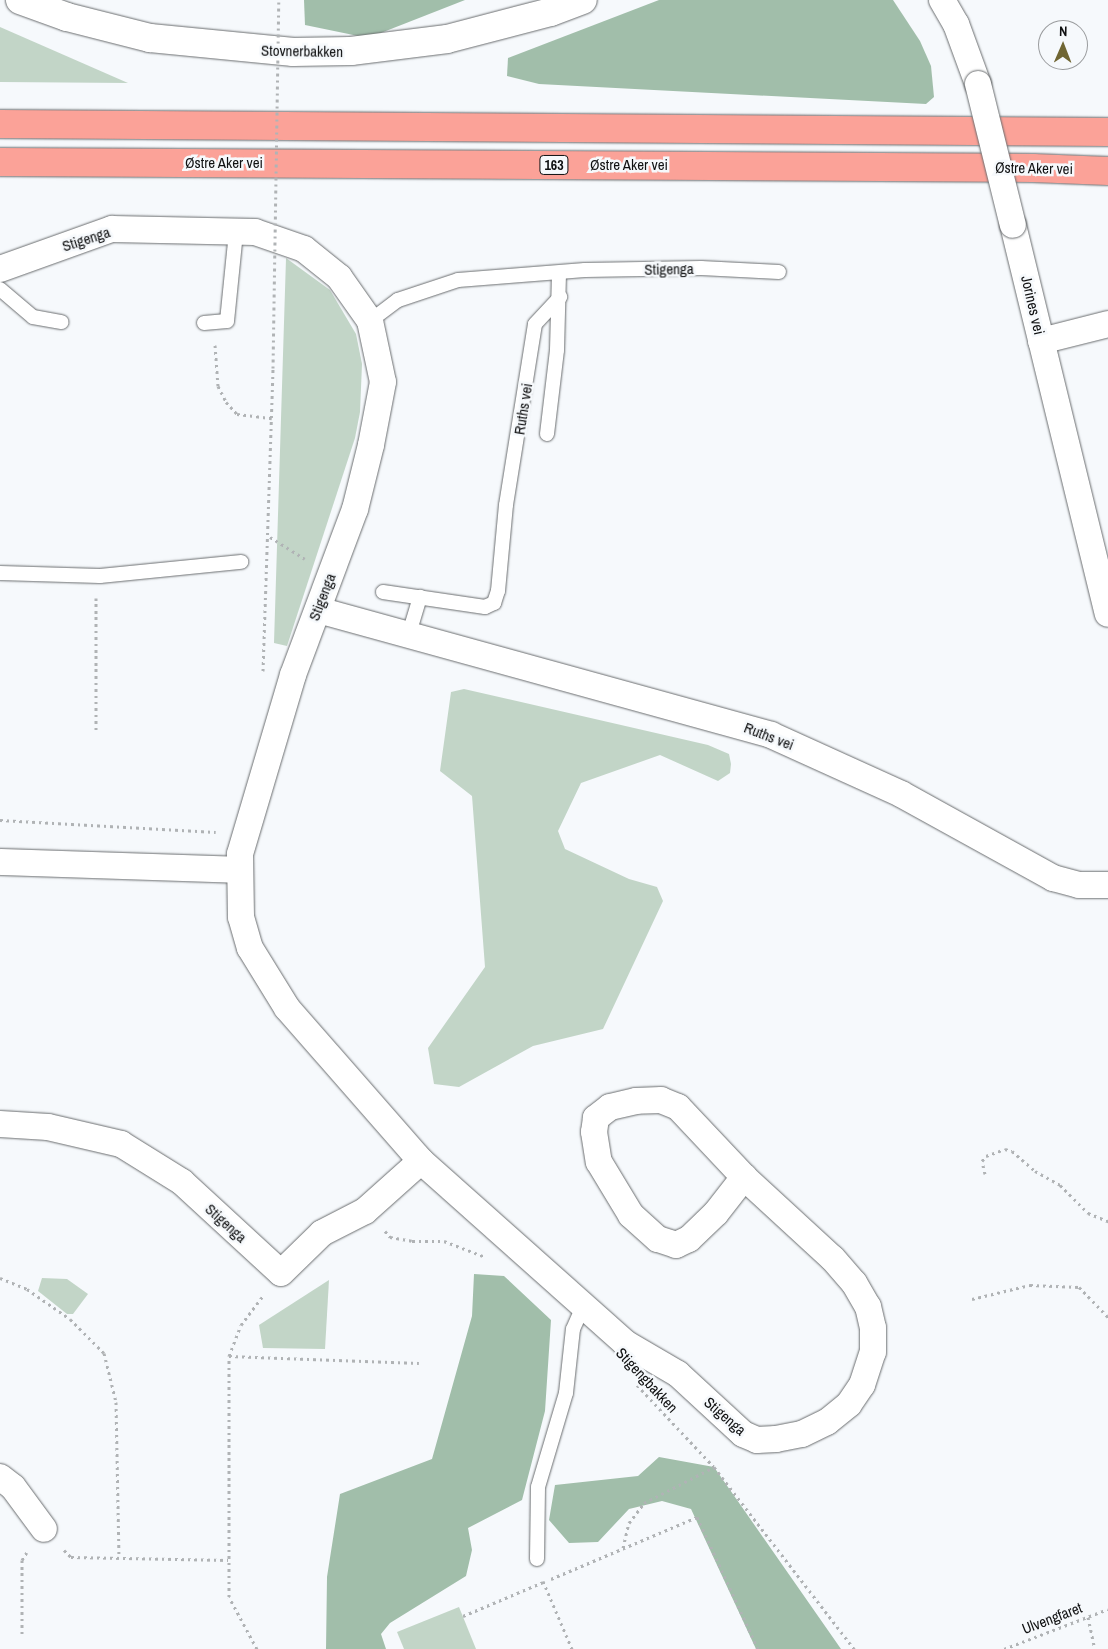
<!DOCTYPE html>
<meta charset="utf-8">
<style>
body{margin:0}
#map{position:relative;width:1108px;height:1649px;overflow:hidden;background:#f6f9fc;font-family:"Archivo Narrow",sans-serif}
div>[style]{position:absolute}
.green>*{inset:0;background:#c2d5c7}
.forest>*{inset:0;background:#a1beaa}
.path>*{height:3px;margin-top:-1.5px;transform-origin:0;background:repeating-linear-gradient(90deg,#b0b3b5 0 2.5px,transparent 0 6.5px)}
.roads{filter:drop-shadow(0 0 1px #6a6d6f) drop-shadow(0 0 1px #6a6d6f)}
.lane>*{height:14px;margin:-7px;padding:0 7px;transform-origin:7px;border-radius:7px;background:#fff}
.street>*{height:26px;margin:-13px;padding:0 13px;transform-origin:13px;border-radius:13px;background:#fff}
.secondary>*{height:28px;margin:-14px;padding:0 14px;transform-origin:14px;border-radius:14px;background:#fff}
.highway>*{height:28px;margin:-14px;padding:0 14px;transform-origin:14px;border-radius:14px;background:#fba298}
.path-bridge>*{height:3px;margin-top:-1.5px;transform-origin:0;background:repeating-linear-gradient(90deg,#b0b3b5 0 2.5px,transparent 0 6.5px)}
.bridges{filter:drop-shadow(0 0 1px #6a6d6f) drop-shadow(0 0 1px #6a6d6f)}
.street-bridge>*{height:26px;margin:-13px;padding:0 13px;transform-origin:13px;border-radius:13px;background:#fff}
span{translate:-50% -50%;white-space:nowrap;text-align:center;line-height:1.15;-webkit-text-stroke:5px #f6f9fc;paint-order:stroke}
.shield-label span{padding:1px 4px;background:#f6f9fc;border:1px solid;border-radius:4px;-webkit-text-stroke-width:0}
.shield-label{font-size:14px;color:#101112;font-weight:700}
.street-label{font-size:15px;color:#101112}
.north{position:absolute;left:1038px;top:20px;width:50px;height:50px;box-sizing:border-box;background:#f6f9fc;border:1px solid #9a9c9e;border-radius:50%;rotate:1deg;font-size:14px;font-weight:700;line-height:20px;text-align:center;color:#101112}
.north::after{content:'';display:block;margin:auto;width:18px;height:22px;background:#706633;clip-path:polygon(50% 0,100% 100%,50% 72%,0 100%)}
</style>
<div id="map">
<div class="green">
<i style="clip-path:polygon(0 27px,128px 83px,0 82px)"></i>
<i style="clip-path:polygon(286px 258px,330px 290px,356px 334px,362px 364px,360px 412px,355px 438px,287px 646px,274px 643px)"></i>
<i style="clip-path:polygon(464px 689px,708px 745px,729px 754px,731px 764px,730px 773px,718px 781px,660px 755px,581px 783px,558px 831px,565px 849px,629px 879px,657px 887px,663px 901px,603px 1029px,533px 1046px,459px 1087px,434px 1084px,428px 1048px,485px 967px,472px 796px,440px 771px,451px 692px)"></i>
<i style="clip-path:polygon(42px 1278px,67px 1279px,88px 1294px,73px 1314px,67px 1314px,38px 1291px)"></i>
<i style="clip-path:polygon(329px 1280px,325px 1349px,263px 1348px,259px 1325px)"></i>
<i style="clip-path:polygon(459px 1607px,476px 1649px,404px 1649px,397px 1632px)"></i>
</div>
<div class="forest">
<i style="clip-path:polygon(304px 0,465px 0,368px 38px,305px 25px)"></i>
<i style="clip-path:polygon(659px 0,893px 0,920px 41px,931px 66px,934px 97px,926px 104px,539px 84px,507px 76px,508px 58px)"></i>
<i style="clip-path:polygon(474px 1274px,504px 1276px,551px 1320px,545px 1411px,522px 1500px,468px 1528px,472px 1550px,466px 1576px,390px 1623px,381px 1634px,386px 1649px,326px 1649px,327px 1577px,340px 1494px,432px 1459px,472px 1316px)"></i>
<i style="clip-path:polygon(659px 1457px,714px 1467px,841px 1649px,756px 1649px,691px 1509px,662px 1501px,629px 1509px,598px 1542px,569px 1543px,549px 1520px,555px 1485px,638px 1476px)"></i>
</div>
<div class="path">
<i style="left:215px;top:345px;width:41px;rotate:85.8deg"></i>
<i style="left:218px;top:386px;width:18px;rotate:63deg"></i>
<i style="left:226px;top:402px;width:16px;rotate:47deg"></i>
<i style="left:237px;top:414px;width:35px;rotate:7deg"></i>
<i style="left:270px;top:537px;width:41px;rotate:32.2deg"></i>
<i style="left:263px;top:671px;width:303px;rotate:-88.1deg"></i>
<i style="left:96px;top:730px;width:132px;rotate:-90deg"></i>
<i style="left:0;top:820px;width:216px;rotate:3.2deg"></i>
<i style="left:985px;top:1174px;width:13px;rotate:-103deg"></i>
<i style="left:982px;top:1161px;width:6px;rotate:-51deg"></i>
<i style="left:986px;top:1156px;width:20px;rotate:-20deg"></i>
<i style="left:1005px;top:1149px;width:7px;rotate:16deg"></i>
<i style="left:1012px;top:1151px;width:30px;rotate:41deg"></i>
<i style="left:1035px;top:1171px;width:29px;rotate:29deg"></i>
<i style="left:1060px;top:1185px;width:40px;rotate:45deg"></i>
<i style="left:1088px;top:1213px;width:22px;rotate:22deg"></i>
<i style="left:385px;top:1231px;width:8px;rotate:50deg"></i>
<i style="left:390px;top:1237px;width:22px;rotate:10deg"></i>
<i style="left:412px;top:1241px;width:32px"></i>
<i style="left:444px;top:1241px;width:42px;rotate:21deg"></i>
<i style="left:0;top:1278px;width:29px;rotate:22deg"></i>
<i style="left:27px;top:1289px;width:52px;rotate:34.9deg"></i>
<i style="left:70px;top:1319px;width:48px;rotate:45deg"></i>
<i style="left:104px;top:1353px;width:50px;rotate:76.2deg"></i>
<i style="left:116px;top:1402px;width:155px;rotate:88.9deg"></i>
<i style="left:972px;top:1299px;width:60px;rotate:-13.6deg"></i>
<i style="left:1030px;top:1285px;width:49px;rotate:2.3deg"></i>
<i style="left:1079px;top:1287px;width:42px;rotate:46deg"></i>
<i style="left:229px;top:1356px;width:190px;rotate:2.1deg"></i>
<i style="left:637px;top:1385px;width:112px;rotate:46.8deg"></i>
<i style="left:714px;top:1467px;width:230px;rotate:52.4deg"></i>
<i style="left:623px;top:1548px;width:26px;rotate:-77deg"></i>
<i style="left:629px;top:1523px;width:25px;rotate:-53deg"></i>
<i style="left:644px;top:1503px;width:79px;rotate:-27.2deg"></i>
<i style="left:64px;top:1550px;width:10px;rotate:45deg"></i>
<i style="left:71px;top:1557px;width:157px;rotate:1.1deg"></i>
<i style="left:551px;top:1579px;width:159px;rotate:-23deg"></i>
<i style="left:697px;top:1517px;width:145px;rotate:65.2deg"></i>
<i style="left:543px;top:1581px;width:74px;rotate:66.9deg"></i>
<i style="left:463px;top:1616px;width:87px;rotate:-23deg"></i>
<i style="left:1088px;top:1617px;width:33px;rotate:78deg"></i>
<i style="left:22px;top:1634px;width:74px;rotate:-90deg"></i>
<i style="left:22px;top:1560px;width:9px;rotate:-58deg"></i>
<i style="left:257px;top:1649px;width:59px;rotate:-118.3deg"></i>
<i style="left:229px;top:1597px;width:241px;rotate:-90deg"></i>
<i style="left:229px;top:1356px;width:33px;rotate:-69deg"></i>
<i style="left:241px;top:1325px;width:38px;rotate:-53deg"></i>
<i style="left:1004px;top:1649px;width:111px;rotate:-21deg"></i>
</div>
<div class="roads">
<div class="lane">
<i style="left:0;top:289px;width:43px;rotate:40.3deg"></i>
<i style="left:33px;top:317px;width:29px;rotate:10deg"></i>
<i style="left:370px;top:321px;width:35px;rotate:-37deg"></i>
<i style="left:398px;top:300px;width:63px;rotate:-18.4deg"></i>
<i style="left:458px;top:280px;width:127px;rotate:-4.5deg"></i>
<i style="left:585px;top:270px;width:116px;rotate:-1deg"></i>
<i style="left:701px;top:268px;width:78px;rotate:2.9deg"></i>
<i style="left:204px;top:323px;width:23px;rotate:-5deg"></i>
<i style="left:227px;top:321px;width:89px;rotate:-84.2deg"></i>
<i style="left:547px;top:434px;width:85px;rotate:-83.2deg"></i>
<i style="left:557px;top:350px;width:75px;rotate:-88.5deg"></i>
<i style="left:0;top:573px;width:100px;rotate:1.7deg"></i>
<i style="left:100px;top:576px;width:142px;rotate:-5.7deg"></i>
<i style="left:383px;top:592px;width:103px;rotate:8.4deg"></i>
<i style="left:485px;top:607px;width:10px;rotate:-24deg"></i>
<i style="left:494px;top:603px;width:13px;rotate:-72deg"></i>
<i style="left:498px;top:591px;width:86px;rotate:-84.7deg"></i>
<i style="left:506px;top:505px;width:183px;rotate:-80.9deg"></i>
<i style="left:535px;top:324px;width:37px;rotate:-47deg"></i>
<i style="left:408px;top:637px;width:42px;rotate:-73.3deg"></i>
<i style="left:537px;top:1559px;width:72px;rotate:-89.2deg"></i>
<i style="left:538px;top:1487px;width:98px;rotate:-73.4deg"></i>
<i style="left:566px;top:1393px;width:64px;rotate:-83.8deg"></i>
<i style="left:573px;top:1329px;width:24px;rotate:-66deg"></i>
</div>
<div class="street">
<i style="left:942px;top:0;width:28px;rotate:60deg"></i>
<i style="left:956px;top:24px;width:64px;rotate:69.9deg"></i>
<i style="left:1013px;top:225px;width:400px;rotate:76.3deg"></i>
<i style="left:0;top:269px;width:119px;rotate:-19.7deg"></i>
<i style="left:112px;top:229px;width:143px;rotate:1.2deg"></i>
<i style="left:255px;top:232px;width:52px;rotate:19.1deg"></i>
<i style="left:304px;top:249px;width:45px;rotate:38.7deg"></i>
<i style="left:339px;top:277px;width:54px;rotate:54.8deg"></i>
<i style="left:370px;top:321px;width:62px;rotate:78deg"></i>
<i style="left:383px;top:382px;width:64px;rotate:100.8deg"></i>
<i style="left:371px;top:445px;width:66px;rotate:104deg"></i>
<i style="left:355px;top:509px;width:177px;rotate:110.5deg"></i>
<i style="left:293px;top:675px;width:187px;rotate:106.5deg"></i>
<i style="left:240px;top:854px;width:63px;rotate:89.1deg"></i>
<i style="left:241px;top:917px;width:32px;rotate:74deg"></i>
<i style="left:250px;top:948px;width:70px;rotate:58.3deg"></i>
<i style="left:287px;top:1008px;width:203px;rotate:48.8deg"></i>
<i style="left:421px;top:1161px;width:273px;rotate:41.7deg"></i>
<i style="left:625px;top:1343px;width:61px;rotate:30.3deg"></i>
<i style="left:678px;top:1374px;width:88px;rotate:42.7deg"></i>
<i style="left:743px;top:1434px;width:15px;rotate:23deg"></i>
<i style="left:757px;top:1440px;width:19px;rotate:-3deg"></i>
<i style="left:776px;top:1439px;width:26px;rotate:-11deg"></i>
<i style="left:802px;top:1434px;width:28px;rotate:-26deg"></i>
<i style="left:827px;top:1422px;width:28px;rotate:-39deg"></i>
<i style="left:849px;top:1404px;width:23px;rotate:-56deg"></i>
<i style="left:862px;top:1385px;width:35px;rotate:-72deg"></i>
<i style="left:873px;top:1352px;width:24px;rotate:-90deg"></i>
<i style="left:873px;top:1328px;width:22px;rotate:-103deg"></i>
<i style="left:868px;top:1307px;width:28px;rotate:-120deg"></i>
<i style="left:854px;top:1283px;width:33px;rotate:-131deg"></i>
<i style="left:832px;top:1258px;width:120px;rotate:-137.4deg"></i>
<i style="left:744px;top:1177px;width:96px;rotate:-133.3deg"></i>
<i style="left:678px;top:1107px;width:18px;rotate:-158deg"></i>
<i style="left:661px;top:1100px;width:25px;rotate:178deg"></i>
<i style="left:636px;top:1101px;width:27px;rotate:167deg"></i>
<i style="left:610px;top:1107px;width:18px;rotate:142deg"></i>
<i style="left:596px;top:1118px;width:14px;rotate:98deg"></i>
<i style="left:594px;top:1132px;width:30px;rotate:81deg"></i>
<i style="left:599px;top:1162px;width:62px;rotate:58.9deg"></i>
<i style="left:631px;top:1215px;width:36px;rotate:42deg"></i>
<i style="left:658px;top:1239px;width:19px;rotate:18deg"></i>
<i style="left:676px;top:1245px;width:14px;rotate:-25deg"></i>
<i style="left:689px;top:1239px;width:37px;rotate:-44deg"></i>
<i style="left:716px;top:1213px;width:46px;rotate:-52.1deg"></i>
<i style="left:1041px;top:341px;width:69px;rotate:-14.2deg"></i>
<i style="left:318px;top:610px;width:470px;rotate:15.4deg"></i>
<i style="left:771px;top:735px;width:143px;rotate:24.4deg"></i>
<i style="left:901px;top:794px;width:174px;rotate:28.9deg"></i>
<i style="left:1053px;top:878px;width:27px;rotate:15deg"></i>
<i style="left:1079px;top:885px;width:29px"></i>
<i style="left:0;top:862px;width:238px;rotate:1.9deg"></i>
<i style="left:0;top:1124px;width:48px;rotate:3.6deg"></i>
<i style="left:48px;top:1127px;width:75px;rotate:13.1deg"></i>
<i style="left:121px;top:1144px;width:72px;rotate:31.9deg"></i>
<i style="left:182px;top:1182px;width:134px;rotate:42.6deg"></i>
<i style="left:281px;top:1273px;width:57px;rotate:-44.3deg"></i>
<i style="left:322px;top:1233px;width:48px;rotate:-27.1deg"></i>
<i style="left:365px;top:1211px;width:75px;rotate:-41.8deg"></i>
<i style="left:0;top:1477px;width:16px;rotate:38deg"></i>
<i style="left:13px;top:1487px;width:52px;rotate:53.6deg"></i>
</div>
<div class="secondary">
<i style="left:20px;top:0;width:50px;rotate:19.9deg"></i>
<i style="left:67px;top:17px;width:86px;rotate:14.2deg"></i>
<i style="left:150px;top:38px;width:144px;rotate:5.6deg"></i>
<i style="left:293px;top:52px;width:58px;rotate:-1deg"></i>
<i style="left:351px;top:51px;width:97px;rotate:-7.1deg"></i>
<i style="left:447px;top:39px;width:107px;rotate:-14.6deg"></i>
<i style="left:551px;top:12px;width:34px;rotate:-21deg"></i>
</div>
<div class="highway">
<i style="left:0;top:124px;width:1108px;rotate:0.41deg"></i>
<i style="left:0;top:162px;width:1033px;rotate:0.33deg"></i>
<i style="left:1033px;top:168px;width:75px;rotate:2.3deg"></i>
</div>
</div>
<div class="path-bridge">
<i style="left:273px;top:368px;width:368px;rotate:-89.1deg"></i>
</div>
<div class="bridges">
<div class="street-bridge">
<i style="left:978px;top:84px;width:145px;rotate:76.1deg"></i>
</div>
</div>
<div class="shield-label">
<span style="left:554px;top:165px">163</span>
</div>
<div class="street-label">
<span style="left:302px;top:51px;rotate:1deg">Stovnerbakken</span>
<span style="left:224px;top:163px">Østre Aker vei</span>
<span style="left:629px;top:165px">Østre Aker vei</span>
<span style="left:1034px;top:168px;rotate:1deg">Østre Aker vei</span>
<span style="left:86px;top:239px;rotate:-18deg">Stigenga</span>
<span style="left:669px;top:269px;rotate:-1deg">Stigenga</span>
<span style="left:1033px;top:305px;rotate:77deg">Jorines vei</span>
<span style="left:523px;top:409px;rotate:-81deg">Ruths vei</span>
<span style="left:322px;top:597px;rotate:-69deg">Stigenga</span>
<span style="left:769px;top:736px;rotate:21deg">Ruths vei</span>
<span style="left:226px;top:1223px;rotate:42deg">Stigenga</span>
<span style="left:647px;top:1380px;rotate:47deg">Stigengbakken</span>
<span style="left:725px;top:1416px;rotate:41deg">Stigenga</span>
<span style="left:1052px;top:1618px;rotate:-21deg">Ulvengfaret</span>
</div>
<div class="north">N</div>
</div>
